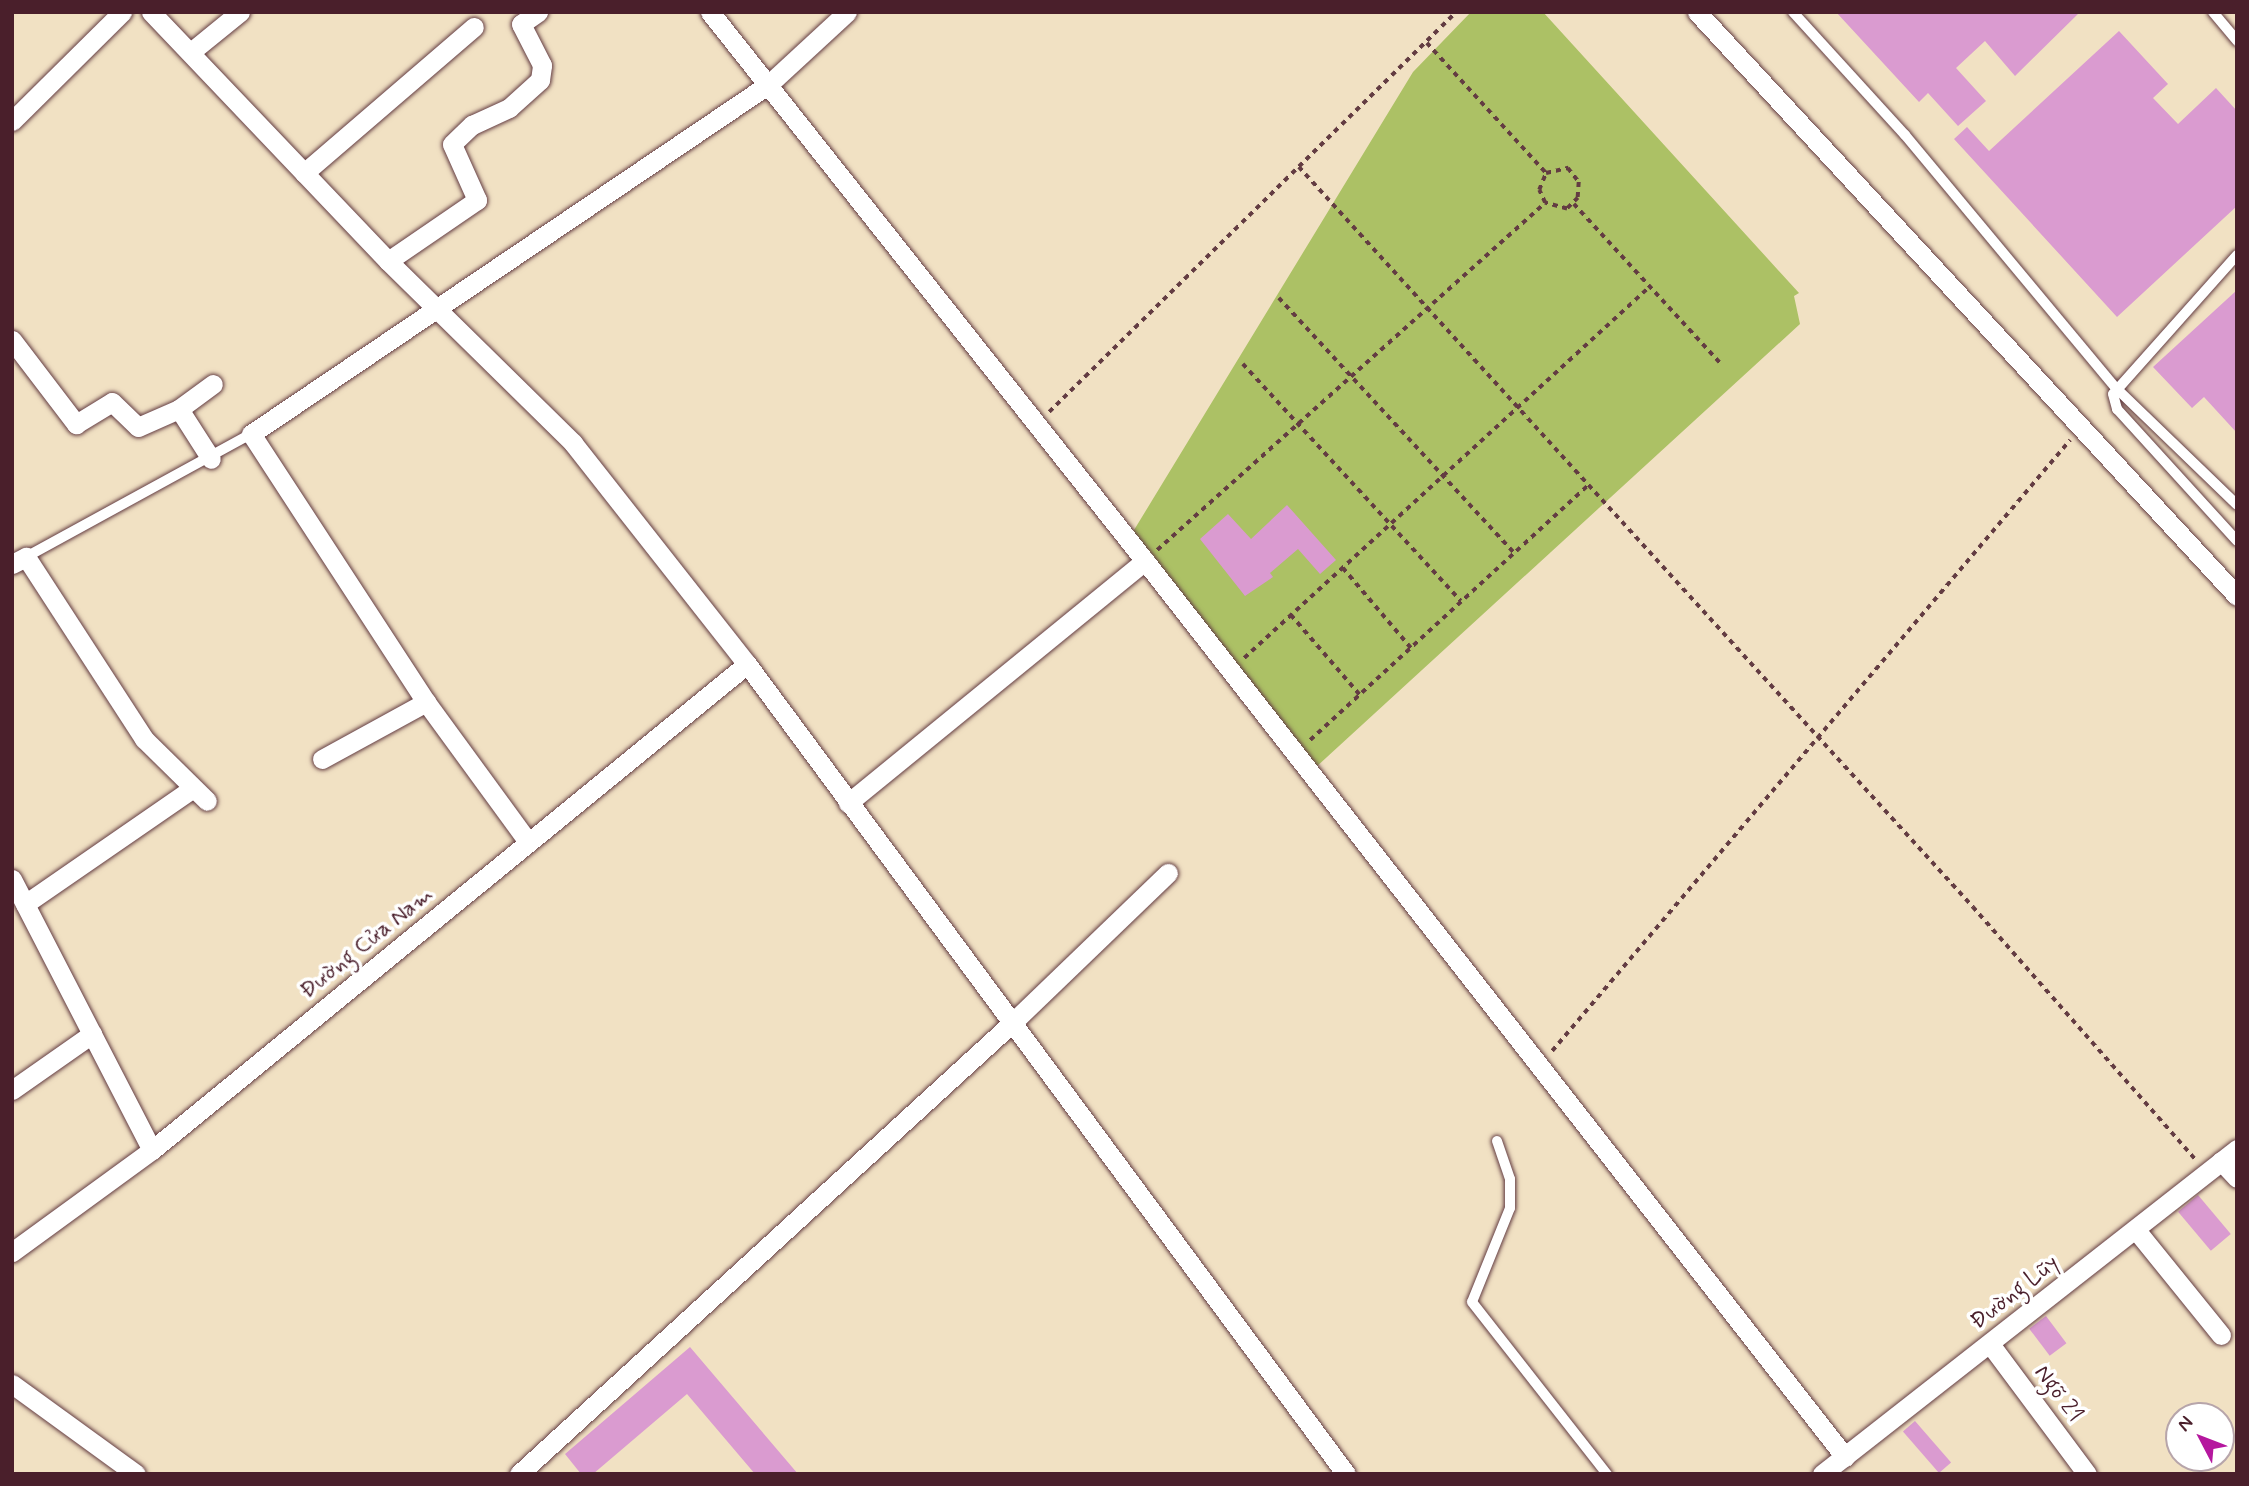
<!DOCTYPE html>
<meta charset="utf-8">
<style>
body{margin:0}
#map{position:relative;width:2249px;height:1486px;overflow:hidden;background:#f1e1c3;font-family:Mynerve,sans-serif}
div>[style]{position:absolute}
.green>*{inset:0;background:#acc165}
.building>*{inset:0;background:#da9bd0;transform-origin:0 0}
.path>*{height:3.5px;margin-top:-1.75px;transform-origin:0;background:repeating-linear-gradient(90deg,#633c42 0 5px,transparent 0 10px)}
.roads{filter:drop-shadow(0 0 2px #633c42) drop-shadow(0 0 2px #633c42)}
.service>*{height:10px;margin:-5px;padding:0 5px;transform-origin:5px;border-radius:5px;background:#fff}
.minor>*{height:19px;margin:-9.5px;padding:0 9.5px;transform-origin:9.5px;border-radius:9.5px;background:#fff}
span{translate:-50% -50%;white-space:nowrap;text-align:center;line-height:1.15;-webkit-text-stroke:7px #fff;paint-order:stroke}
.street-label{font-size:23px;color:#4a1f2b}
.frame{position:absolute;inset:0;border:14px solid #4a1f2b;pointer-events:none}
.north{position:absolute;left:2165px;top:1402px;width:70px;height:70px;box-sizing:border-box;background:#fff;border:2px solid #b7a5aa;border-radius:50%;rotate:312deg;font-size:19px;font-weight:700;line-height:28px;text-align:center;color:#4a1f2b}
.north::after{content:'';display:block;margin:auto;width:24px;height:32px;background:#b5179e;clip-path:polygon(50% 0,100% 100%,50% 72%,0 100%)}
</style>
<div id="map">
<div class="green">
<i style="clip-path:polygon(1471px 12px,1543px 12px,1799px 293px,1794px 296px,1800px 324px,1315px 768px,1131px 535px,1413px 72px)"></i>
</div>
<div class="building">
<i style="clip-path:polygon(1836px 12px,2080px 12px,2015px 76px,1985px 41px,1956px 68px,1986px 101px,1958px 126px,1928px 93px,1919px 102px)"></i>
<i style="clip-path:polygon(2119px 31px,2168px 84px,2153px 98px,2178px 124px,2216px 88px,2237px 111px,2237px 206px,2117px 317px,1954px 139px,1967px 127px,1989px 151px)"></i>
<i style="clip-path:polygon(2237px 290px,2237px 433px,2204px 397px,2192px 408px,2153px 367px)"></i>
<i style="clip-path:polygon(1287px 505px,1336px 560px,1320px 574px,1298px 549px,1270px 573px,1273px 577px,1245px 596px,1200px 539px,1228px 514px,1251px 539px)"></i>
<i style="left:2198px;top:1195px;width:51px;height:26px;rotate:50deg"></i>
<i style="left:2046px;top:1316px;width:34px;height:21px;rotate:53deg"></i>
<i style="clip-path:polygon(690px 1347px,798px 1474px,755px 1474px,687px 1394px,593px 1474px,581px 1474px,565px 1454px)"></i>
<i style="left:1915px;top:1421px;width:55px;height:16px;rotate:49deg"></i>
</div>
<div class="path">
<i style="left:1427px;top:43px;width:176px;rotate:47.5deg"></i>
<i style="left:1299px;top:167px;width:1001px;rotate:47.67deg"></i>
<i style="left:1973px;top:907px;width:337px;rotate:48.6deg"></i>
<i style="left:1574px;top:204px;width:217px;rotate:47.4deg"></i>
<i style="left:1279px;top:298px;width:347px;rotate:47.3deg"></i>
<i style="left:1243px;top:364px;width:322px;rotate:47.4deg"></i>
<i style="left:1049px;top:412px;width:571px;rotate:-44.5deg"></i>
<i style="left:1157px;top:550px;width:521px;rotate:-41.81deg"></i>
<i style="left:1545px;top:203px;width:14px;rotate:-115deg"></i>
<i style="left:1539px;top:190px;width:18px;rotate:-68deg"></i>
<i style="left:1546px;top:173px;width:23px;rotate:-13deg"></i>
<i style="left:1568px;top:168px;width:18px;rotate:52deg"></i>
<i style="left:1579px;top:182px;width:16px;rotate:94deg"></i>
<i style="left:1578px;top:198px;width:16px;rotate:135deg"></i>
<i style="left:1567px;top:209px;width:23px;rotate:-165deg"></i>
<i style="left:1343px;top:568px;width:105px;rotate:49.6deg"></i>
<i style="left:1291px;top:615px;width:106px;rotate:49.2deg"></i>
<i style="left:1244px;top:658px;width:548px;rotate:-42.48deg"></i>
<i style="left:1310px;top:740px;width:379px;rotate:-42.5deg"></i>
<i style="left:1552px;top:1051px;width:801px;rotate:-49.71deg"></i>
</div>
<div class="roads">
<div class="service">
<i style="left:1793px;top:12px;width:166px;rotate:47.7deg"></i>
<i style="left:1905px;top:135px;width:329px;rotate:50.2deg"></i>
<i style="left:2116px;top:388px;width:168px;rotate:44deg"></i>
<i style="left:2213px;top:12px;width:38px;rotate:50deg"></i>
<i style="left:2237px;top:255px;width:186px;rotate:131.7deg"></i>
<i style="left:2113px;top:394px;width:16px;rotate:75deg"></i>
<i style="left:2117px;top:409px;width:178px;rotate:47.7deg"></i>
<i style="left:26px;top:557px;width:256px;rotate:-28.7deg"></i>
<i style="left:1497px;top:1141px;width:40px;rotate:71.1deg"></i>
<i style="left:1510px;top:1179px;width:29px;rotate:90deg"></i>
<i style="left:1510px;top:1208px;width:101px;rotate:112deg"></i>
<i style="left:1472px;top:1302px;width:219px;rotate:51.9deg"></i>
</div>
<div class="minor">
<i style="left:151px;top:12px;width:344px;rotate:46.4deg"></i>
<i style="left:388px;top:261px;width:260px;rotate:44.5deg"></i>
<i style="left:573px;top:443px;width:281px;rotate:51.8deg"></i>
<i style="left:747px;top:664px;width:1007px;rotate:53.52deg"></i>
<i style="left:710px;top:12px;width:700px;rotate:51.61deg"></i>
<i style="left:1145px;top:561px;width:1137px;rotate:52deg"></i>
<i style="left:1697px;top:12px;width:795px;rotate:47.24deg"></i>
<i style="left:192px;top:51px;width:62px;rotate:-39.1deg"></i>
<i style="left:12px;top:121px;width:155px;rotate:-44.7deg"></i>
<i style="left:304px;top:173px;width:224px;rotate:-40.7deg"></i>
<i style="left:388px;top:261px;width:108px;rotate:-34.4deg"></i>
<i style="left:477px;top:200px;width:61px;rotate:-114.1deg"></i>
<i style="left:452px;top:144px;width:28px;rotate:-44deg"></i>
<i style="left:472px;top:125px;width:41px;rotate:-24.7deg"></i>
<i style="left:509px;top:108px;width:42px;rotate:-42.1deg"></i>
<i style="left:540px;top:80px;width:15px;rotate:-82deg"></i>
<i style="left:542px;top:65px;width:46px;rotate:-117.1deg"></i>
<i style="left:521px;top:24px;width:21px;rotate:-35deg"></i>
<i style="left:12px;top:340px;width:106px;rotate:52.7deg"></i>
<i style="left:76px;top:424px;width:42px;rotate:-31.4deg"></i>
<i style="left:112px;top:402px;width:36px;rotate:44deg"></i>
<i style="left:138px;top:427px;width:45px;rotate:-23.7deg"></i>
<i style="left:179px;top:409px;width:59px;rotate:57.4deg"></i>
<i style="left:179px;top:409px;width:42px;rotate:-36.3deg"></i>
<i style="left:12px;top:564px;width:16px;rotate:-27deg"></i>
<i style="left:26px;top:557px;width:217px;rotate:57deg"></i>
<i style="left:144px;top:739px;width:88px;rotate:44.5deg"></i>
<i style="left:426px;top:702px;width:320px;rotate:-123.1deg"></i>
<i style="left:251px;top:434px;width:625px;rotate:-34.05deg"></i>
<i style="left:769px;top:84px;width:106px;rotate:-42.7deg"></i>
<i style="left:322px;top:759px;width:119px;rotate:-28.7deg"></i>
<i style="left:426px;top:702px;width:173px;rotate:53.9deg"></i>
<i style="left:848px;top:803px;width:383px;rotate:-39.2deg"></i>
<i style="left:12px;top:879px;width:305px;rotate:62.7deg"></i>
<i style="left:25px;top:904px;width:204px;rotate:-34.6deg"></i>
<i style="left:12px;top:1090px;width:98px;rotate:-35deg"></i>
<i style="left:2221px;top:1161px;width:23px;rotate:47deg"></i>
<i style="left:2136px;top:1230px;width:135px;rotate:51deg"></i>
<i style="left:12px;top:1252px;width:173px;rotate:-36.1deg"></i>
<i style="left:152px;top:1150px;width:768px;rotate:-39.24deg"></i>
<i style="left:1990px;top:1344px;width:162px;rotate:53.3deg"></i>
<i style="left:12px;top:1384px;width:153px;rotate:36deg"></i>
<i style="left:519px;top:1474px;width:670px;rotate:-42.46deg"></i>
<i style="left:1013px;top:1022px;width:215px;rotate:-43.9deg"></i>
<i style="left:1822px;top:1474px;width:527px;rotate:-38.07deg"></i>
</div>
</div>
<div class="street-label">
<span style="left:367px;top:943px;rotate:-39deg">Đường Cửa Nam</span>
<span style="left:2015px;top:1293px;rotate:-38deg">Đường Lũy</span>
<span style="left:2058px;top:1394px;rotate:53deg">Ngõ 21</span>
</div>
<div class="frame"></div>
<div class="north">N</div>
</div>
